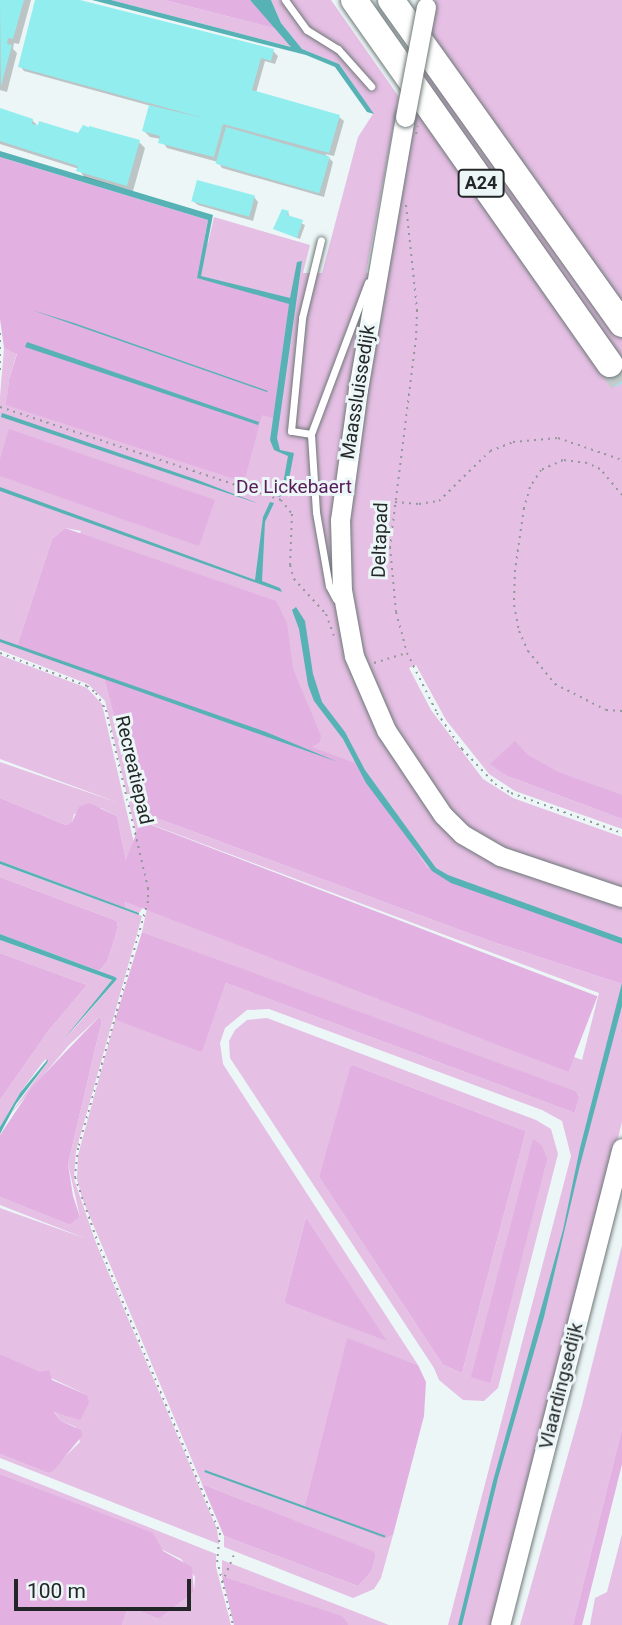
<!DOCTYPE html>
<style>
body{margin:0}
#map{position:relative;width:622px;height:1625px;overflow:hidden;background:#ecf6f7;font-family:Roboto,sans-serif}
div>[style]{position:absolute}
.green>*{inset:0;background:#e5bfe4}
.forest>*{inset:0;background:#e2b0e1;transform-origin:0 0}
.water>*{inset:0;background:#56b2b4;transform-origin:0 0}
.shadow>*{inset:0;background:#0003}
.building>*{inset:0;background:#92edef;transform-origin:0 0}
.highway-tunnel>*{height:26px;margin-top:-13px;transform-origin:0;background:repeating-linear-gradient(90deg,#c4cccd 0 26px,transparent 0 39px)}
.path>*{height:2px;margin-top:-1px;transform-origin:0;background:repeating-linear-gradient(90deg,#92999a 0 2px,transparent 0 7px)}
.roads{filter:drop-shadow(0 0 2px #6f7878) drop-shadow(0 0 2px #6f7878)}
.lane>*{height:7px;margin:-3.5px;padding:0 3.5px;transform-origin:3.5px;border-radius:3.5px;background:#fff}
.secondary>*{height:19px;margin:-9.5px;padding:0 9.5px;transform-origin:9.5px;border-radius:9.5px;background:#fff}
.highway>*{height:26px;margin:-13px;padding:0 13px;transform-origin:13px;border-radius:13px;background:#fff}
.path-bridge>*{height:2px;margin-top:-1px;transform-origin:0;background:repeating-linear-gradient(90deg,#92999a 0 2px,transparent 0 7px)}
.bridges{filter:drop-shadow(0 0 2px #6f7878) drop-shadow(0 0 2px #6f7878)}
.secondary-bridge>*{height:19px;margin:-9.5px;padding:0 9.5px;transform-origin:9.5px;border-radius:9.5px;background:#fff}
span{translate:-50% -50%;white-space:nowrap;text-align:center;line-height:1.15;-webkit-text-stroke:6px #ecf6f7;paint-order:stroke}
.shield-label span{padding:2px 5px;background:#ecf6f7;border:2px solid;border-radius:5px;-webkit-text-stroke-width:0}
.shield-label{font-size:18px;color:#222626;font-weight:700}
.street-label{font-size:19px;color:#222626}
.park-label{font-size:19px;color:#571d59}
.scale{position:absolute;left:14px;top:1579px;width:177px;height:32px;box-sizing:border-box;border:4px solid #222626;border-top:0;padding-left:9px;font-size:21px;line-height:24px;white-space:nowrap;color:#222626;-webkit-text-stroke:5px #ecf6f7;paint-order:stroke}
</style>
<div id="map">
<div class="green">
<i style="clip-path:polygon(111px 0,164px 0,277px 29px,292px 47px)"></i>
<i style="clip-path:polygon(evenodd,271px 0,331px 0,399px 97px,366px 273px,383px 274px,435px 0,622px 0,622px 805px,514px 765px,503px 753px,491px 764px,505px 775px,622px 819px,622px 829px,515px 791px,489px 774px,446px 720px,416px 665px,409px 668px,431px 710px,483px 779px,513px 798px,622px 837px,622px 891px,503px 850px,465px 828px,449px 811px,409px 755px,375px 696px,366px 704px,424px 798px,458px 838px,499px 863px,622px 904px,622px 943px,427px 867px,359px 764px,314px 748px,308px 753px,41px 648px,81px 531px,65px 528px,52px 539px,17px 646px,104px 679px,140px 812px,490px 941px,622px 984px,622px 1122px,495px 1625px,448px 1625px,571px 1156px,562px 1121px,542px 1110px,269px 1009px,247px 1010px,225px 1028px,220px 1043px,223px 1064px,418px 1365px,347px 1339px,304px 1508px,384px 1539px,393px 1535px,381px 1578px,374px 1589px,353px 1598px,224px 1547px,224px 1536px,358px 1586px,371px 1572px,376px 1556px,372px 1551px,202px 1484px,82px 1198px,77px 1179px,78px 1155px,115px 1020px,202px 1051px,226px 983px,575px 1113px,579px 1095px,142px 932px,150px 893px,105px 701px,88px 684px,0 650px,0 396px,4px 348px,17px 353px,9px 379px,7px 399px,17px 363px,107px 382px,134px 241px,147px 221px,208px 243px,214px 217px,310px 245px,303px 273px,322px 273px,358px 137px,373px 114px,339px 64px,302px 49px,281px 23px,271px 0,142px 821px,599px 993px,582px 1060px,159px 900px,142px 821px,271px 0,306px 1217px,386px 1340px,284px 1303px,306px 1217px)"></i>
<i style="clip-path:polygon(0 655px,87px 688px,102px 704px,145px 891px,146px 903px,139px 913px,125px 908px,127px 866px,117px 816px,101px 808px,74px 814px,72px 822px,66px 825px,0 798px,0 762px,119px 803px,0 759px)"></i>
<i style="clip-path:polygon(0 864px,142px 916px,76px 1151px,74px 1179px,96px 1243px,217px 1529px,219px 1544px,0 1458px,0 1454px,48px 1473px,80px 1442px,76px 1427px,61px 1421px,54px 1411px,87px 1395px,0 1354px,0 1208px,87px 1239px,0 1205px,0 1197px,70px 1225px,80px 1217px,68px 1164px,102px 1020px,99px 1017px,69px 1045px,9px 1116px,47px 1063px,46px 1059px,43px 1062px,20px 1093px,0 1127px,0 1100px,49px 1030px,87px 985px,0 953px,0 940px,112px 980px,66px 1038px,117px 979px,99px 971px,107px 962px,118px 928px,117px 921px,0 877px)"></i>
<i style="clip-path:polygon(evenodd,267px 1018px,536px 1120px,551px 1129px,558px 1154px,498px 1388px,484px 1401px,463px 1400px,439px 1380px,434px 1368px,230px 1058px,229px 1041px,235px 1030px,247px 1020px,267px 1018px,353px 1065px,526px 1131px,462px 1373px,443px 1365px,319px 1177px,353px 1065px)"></i>
<i style="clip-path:polygon(622px 1245px,622px 1429px,573px 1625px,520px 1625px,582px 1405px)"></i>
<i style="clip-path:polygon(0 1468px,216px 1554px,216px 1567px,231px 1625px,122px 1625px,128px 1607px,159px 1619px,194px 1592px,195px 1577px,181px 1559px,46px 1492px,0 1474px)"></i>
<i style="clip-path:polygon(622px 1534px,622px 1625px,590px 1625px,595px 1598px,607px 1592px)"></i>
<i style="clip-path:polygon(222px 1560px,389px 1625px,349px 1625px,341px 1616px,222px 1576px)"></i>
</div>
<div class="forest">
<i style="clip-path:polygon(164px 0,250px 0,277px 29px)"></i>
<i style="clip-path:polygon(0 157px,208px 220px,197px 277px,289px 304px,273px 418px,262px 415px,244px 482px,6px 405px,9px 379px,17px 354px,4px 348px,0 319px)"></i>
<i style="clip-path:polygon(9px 429px,215px 500px,199px 546px,0 476px,0 459px)"></i>
<i style="clip-path:polygon(65px 528px,276px 601px,287px 623px,293px 669px,321px 736px,320px 742px,312px 747px,359px 764px,427px 867px,622px 943px,622px 984px,490px 941px,140px 812px,104px 679px,17px 646px,52px 539px)"></i>
<i style="clip-path:polygon(515px 741px,528px 755px,558px 772px,622px 795px,622px 819px,505px 775px,490px 764px)"></i>
<i style="clip-path:polygon(0 798px,66px 825px,72px 822px,79px 807px,89px 803px,117px 816px,127px 866px,125px 908px,0 861px)"></i>
<i style="left:141px;top:821px;width:489px;height:81px;rotate:21deg"></i>
<i style="clip-path:polygon(0 877px,117px 921px,118px 928px,107px 962px,99px 971px,0 934px)"></i>
<i style="clip-path:polygon(142px 932px,575px 1091px,579px 1096px,575px 1113px,226px 983px,202px 1052px,115px 1020px)"></i>
<i style="clip-path:polygon(0 953px,87px 985px,49px 1030px,0 1100px)"></i>
<i style="clip-path:polygon(99px 1017px,102px 1020px,68px 1164px,73px 1196px,80px 1217px,70px 1225px,0 1197px,0 1135px,32px 1087px)"></i>
<i style="clip-path:polygon(353px 1065px,526px 1131px,462px 1373px,443px 1365px,319px 1177px,350px 1068px)"></i>
<i style="clip-path:polygon(533px 1139px,542px 1146px,547px 1159px,490px 1383px,471px 1377px)"></i>
<i style="clip-path:polygon(306px 1217px,387px 1341px,284px 1303px)"></i>
<i style="clip-path:polygon(347px 1338px,418px 1365px,426px 1382px,424px 1416px,393px 1535px,384px 1539px,304px 1508px)"></i>
<i style="clip-path:polygon(0 1354px,40px 1372px,49px 1370px,52px 1380px,87px 1395px,89px 1403px,80px 1420px,54px 1412px,61px 1421px,81px 1430px,82px 1436px,53px 1471px,48px 1473px,0 1454px)"></i>
<i style="clip-path:polygon(622px 1429px,622px 1464px,582px 1625px,573px 1625px)"></i>
<i style="clip-path:polygon(0 1474px,153px 1533px,163px 1551px,192px 1567px,194px 1592px,159px 1619px,128px 1607px,122px 1625px,0 1625px)"></i>
<i style="clip-path:polygon(202px 1484px,373px 1551px,376px 1556px,371px 1572px,358px 1586px,224px 1536px)"></i>
<i style="clip-path:polygon(222px 1576px,342px 1616px,349px 1625px,234px 1625px)"></i>
</div>
<div class="water">
<i style="clip-path:polygon(92px 0,111px 0,291px 47px,250px 0,271px 0,281px 23px,302px 49px,339px 64px,374px 114px,367px 112px,335px 67px,306px 55px)"></i>
<i style="clip-path:polygon(0 151px,213px 215px,201px 276px,290px 298px,297px 262px,302px 261px,277px 438px,280px 450px,294px 453px,288px 484px,280px 497px,274px 495px,283px 484px,288px 456px,274px 450px,270px 440px,289px 304px,197px 278px,208px 220px,0 157px)"></i>
<i style="clip-path:polygon(32px 310px,74px 323px,268px 391px,267px 392px)"></i>
<i style="clip-path:polygon(27px 342px,259px 422px,258px 425px,25px 347px)"></i>
<i style="clip-path:polygon(2px 413px,195px 479px,257px 503px,1px 417px)"></i>
<i style="clip-path:polygon(0 487px,255px 580px,263px 517px,270px 502px,274px 503px,265px 522px,262px 581px,280px 588px,282px 592px,0 491px)"></i>
<i style="clip-path:polygon(296px 607px,305px 621px,313px 674px,322px 702px,345px 732px,365px 770px,436px 868px,448px 875px,622px 938px,622px 944px,451px 883px,432px 871px,366px 783px,343px 739px,314px 701px,308px 685px,299px 629px,292px 610px)"></i>
<i style="clip-path:polygon(0 639px,266px 732px,338px 762px,0 642px)"></i>
<i style="clip-path:polygon(0 861px,139px 913px,139px 915px,0 864px)"></i>
<i style="clip-path:polygon(0 934px,115px 977px,117px 979px,65px 1038px,112px 980px,0 940px)"></i>
<i style="clip-path:polygon(622px 983px,622px 1006px,579px 1169px,544px 1317px,498px 1478px,462px 1625px,458px 1625px,493px 1481px,563px 1230px,580px 1148px)"></i>
<i style="clip-path:polygon(48px 1059px,47px 1063px,16px 1104px,0 1134px,0 1127px,20px 1093px)"></i>
<i style="left:205px;top:1470px;width:192px;height:2px;rotate:20deg"></i>
</div>
<div class="shadow">
<i style="clip-path:polygon(0 0,31px 0,19px 44px,14px 43px,13px 49px,17px 53px,7px 92px,0 90px)"></i>
<i style="clip-path:polygon(37px 0,74px 0,273px 51px,278px 56px,275px 64px,265px 61px,256px 93px,339px 117px,344px 121px,334px 156px,325px 154px,333px 162px,324px 197px,222px 168px,218px 162px,167px 148px,161px 139px,150px 137px,144px 131px,151px 106px,24px 71px,20px 66px)"></i>
<i style="clip-path:polygon(0 110px,32px 120px,39px 127px,79px 135px,84px 127px,89px 128px,139px 142px,145px 148px,133px 191px,84px 177px,79px 169px,0 144px)"></i>
<i style="clip-path:polygon(254px 197px,258px 202px,253px 221px,198px 205px,193px 201px)"></i>
<i style="clip-path:polygon(288px 212px,290px 218px,305px 225px,300px 239px,275px 229px)"></i>
</div>
<div class="building">
<i style="clip-path:polygon(0 0,24px 0,13px 39px,8px 38px,7px 44px,12px 45px,1px 86px)"></i>
<i style="clip-path:polygon(35px 0,80px 0,274px 49px,271px 61px,261px 58px,252px 90px,340px 115px,329px 153px,223px 124px,214px 157px,158px 143px,160px 136px,142px 131px,149px 105px,207px 119px,18px 67px)"></i>
<i style="clip-path:polygon(0 108px,33px 119px,32px 124px,38px 125px,39px 121px,78px 133px,83px 125px,88px 127px,87px 131px,89px 126px,140px 140px,127px 186px,76px 171px,78px 166px,0 141px)"></i>
<i style="left:226px;top:127px;width:108px;height:38px;rotate:16deg"></i>
<i style="left:197px;top:180px;width:60px;height:22px;rotate:15deg"></i>
<i style="clip-path:polygon(282px 209px,289px 211px,287px 215px,303px 220px,297px 238px,273px 229px)"></i>
<i style="clip-path:polygon(622px 356px,622px 383px,616px 387px,603px 369px)"></i>
</div>
<div class="highway-tunnel">
<i style="left:610px;top:364px;width:21px;rotate:55deg"></i>
</div>
<div class="path">
<i style="left:406px;top:205px;width:106px;rotate:84deg"></i>
<i style="left:417px;top:310px;width:28px;rotate:92deg"></i>
<i style="left:416px;top:338px;width:211px;rotate:97.1deg"></i>
<i style="left:390px;top:547px;width:65px;rotate:84.7deg"></i>
<i style="left:396px;top:612px;width:42px;rotate:75deg"></i>
<i style="left:407px;top:653px;width:67px;rotate:63.4deg"></i>
<i style="left:437px;top:713px;width:44px;rotate:55.2deg"></i>
<i style="left:462px;top:749px;width:48px;rotate:46.7deg"></i>
<i style="left:495px;top:784px;width:18px;rotate:29deg"></i>
<i style="left:511px;top:793px;width:118px;rotate:19.8deg"></i>
<i style="left:0;top:333px;width:41px;rotate:90deg"></i>
<i style="left:0;top:407px;width:296px;rotate:18.3deg"></i>
<i style="left:281px;top:500px;width:18px;rotate:52deg"></i>
<i style="left:292px;top:514px;width:51px;rotate:92.2deg"></i>
<i style="left:290px;top:565px;width:15px;rotate:74deg"></i>
<i style="left:294px;top:579px;width:47px;rotate:47.6deg"></i>
<i style="left:326px;top:614px;width:23px;rotate:70deg"></i>
<i style="left:622px;top:495px;width:34px;rotate:-130deg"></i>
<i style="left:600px;top:469px;width:14px;rotate:-155deg"></i>
<i style="left:587px;top:463px;width:24px;rotate:-173deg"></i>
<i style="left:563px;top:460px;width:24px;rotate:156deg"></i>
<i style="left:541px;top:470px;width:20px;rotate:123deg"></i>
<i style="left:530px;top:487px;width:22px;rotate:106deg"></i>
<i style="left:524px;top:508px;width:63px;rotate:98.3deg"></i>
<i style="left:515px;top:570px;width:35px;rotate:92deg"></i>
<i style="left:514px;top:605px;width:26px;rotate:79deg"></i>
<i style="left:519px;top:631px;width:22px;rotate:66deg"></i>
<i style="left:528px;top:651px;width:43px;rotate:50.7deg"></i>
<i style="left:555px;top:684px;width:57px;rotate:27deg"></i>
<i style="left:606px;top:710px;width:16px;rotate:4deg"></i>
<i style="left:395px;top:502px;width:24px;rotate:5deg"></i>
<i style="left:419px;top:504px;width:20px;rotate:-9deg"></i>
<i style="left:439px;top:501px;width:71px;rotate:-44.4deg"></i>
<i style="left:490px;top:451px;width:25px;rotate:-21deg"></i>
<i style="left:513px;top:442px;width:45px;rotate:-5.1deg"></i>
<i style="left:558px;top:438px;width:68px;rotate:19deg"></i>
<i style="left:0;top:653px;width:93px;rotate:20.8deg"></i>
<i style="left:87px;top:686px;width:11px;rotate:38deg"></i>
<i style="left:96px;top:693px;width:20px;rotate:60deg"></i>
<i style="left:106px;top:710px;width:183px;rotate:76.7deg"></i>
<i style="left:148px;top:888px;width:13px;rotate:90deg"></i>
<i style="left:148px;top:901px;width:257px;rotate:105.8deg"></i>
<i style="left:78px;top:1148px;width:29px;rotate:96deg"></i>
<i style="left:75px;top:1177px;width:70px;rotate:70.8deg"></i>
<i style="left:98px;top:1243px;width:315px;rotate:67.2deg"></i>
<i style="left:220px;top:1533px;width:27px;rotate:96deg"></i>
<i style="left:217px;top:1560px;width:67px;rotate:76.2deg"></i>
<i style="left:374px;top:663px;width:34px;rotate:-17deg"></i>
<i style="left:222px;top:1583px;width:30px;rotate:-67deg"></i>
</div>
<div class="roads">
<div class="lane">
<i style="left:285px;top:0;width:37px;rotate:54deg"></i>
<i style="left:307px;top:30px;width:36px;rotate:32deg"></i>
<i style="left:338px;top:49px;width:50px;rotate:48.3deg"></i>
<i style="left:311px;top:434px;width:20px;rotate:-171deg"></i>
<i style="left:291px;top:431px;width:114px;rotate:-84.4deg"></i>
<i style="left:302px;top:318px;width:80px;rotate:-76.3deg"></i>
<i style="left:336px;top:599px;width:15px;rotate:-118deg"></i>
<i style="left:329px;top:586px;width:75px;rotate:-100deg"></i>
<i style="left:316px;top:512px;width:78px;rotate:-93.7deg"></i>
<i style="left:311px;top:434px;width:162px;rotate:-69.4deg"></i>
</div>
<div class="secondary">
<i style="left:405px;top:117px;width:276px;rotate:99.8deg"></i>
<i style="left:358px;top:389px;width:132px;rotate:97.8deg"></i>
<i style="left:340px;top:520px;width:70px;rotate:88.4deg"></i>
<i style="left:342px;top:590px;width:67px;rotate:79.7deg"></i>
<i style="left:354px;top:656px;width:81px;rotate:66.6deg"></i>
<i style="left:386px;top:730px;width:102px;rotate:56.2deg"></i>
<i style="left:443px;top:815px;width:27px;rotate:45deg"></i>
<i style="left:462px;top:834px;width:44px;rotate:30.1deg"></i>
<i style="left:500px;top:856px;width:129px;rotate:18.6deg"></i>
<i style="left:500px;top:1625px;width:492px;rotate:-75.7deg"></i>
</div>
<div class="highway">
<i style="left:354px;top:0;width:445px;rotate:54.9deg"></i>
<i style="left:391px;top:0;width:398px;rotate:54.5deg"></i>
</div>
</div>
<div class="path-bridge">
<i style="left:416px;top:134px;width:8px;rotate:-76deg"></i>
</div>
<div class="bridges">
<div class="secondary-bridge">
<i style="left:405px;top:117px;width:112px;rotate:-79.2deg"></i>
</div>
</div>
<div class="shield-label">
<span style="left:481px;top:183px">A24</span>
</div>
<div class="street-label">
<span style="left:358px;top:392px;rotate:-81deg">Maassluissedijk</span>
<span style="left:380px;top:540px;rotate:-88deg">Deltapad</span>
<span style="left:134px;top:770px;rotate:77deg">Recreatiepad</span>
<span style="left:561px;top:1386px;rotate:-76deg">Vlaardingsedijk</span>
</div>
<div class="park-label">
<span style="left:294px;top:487px">De Lickebaert</span>
</div>
<div class="scale">100 m</div>
</div>
